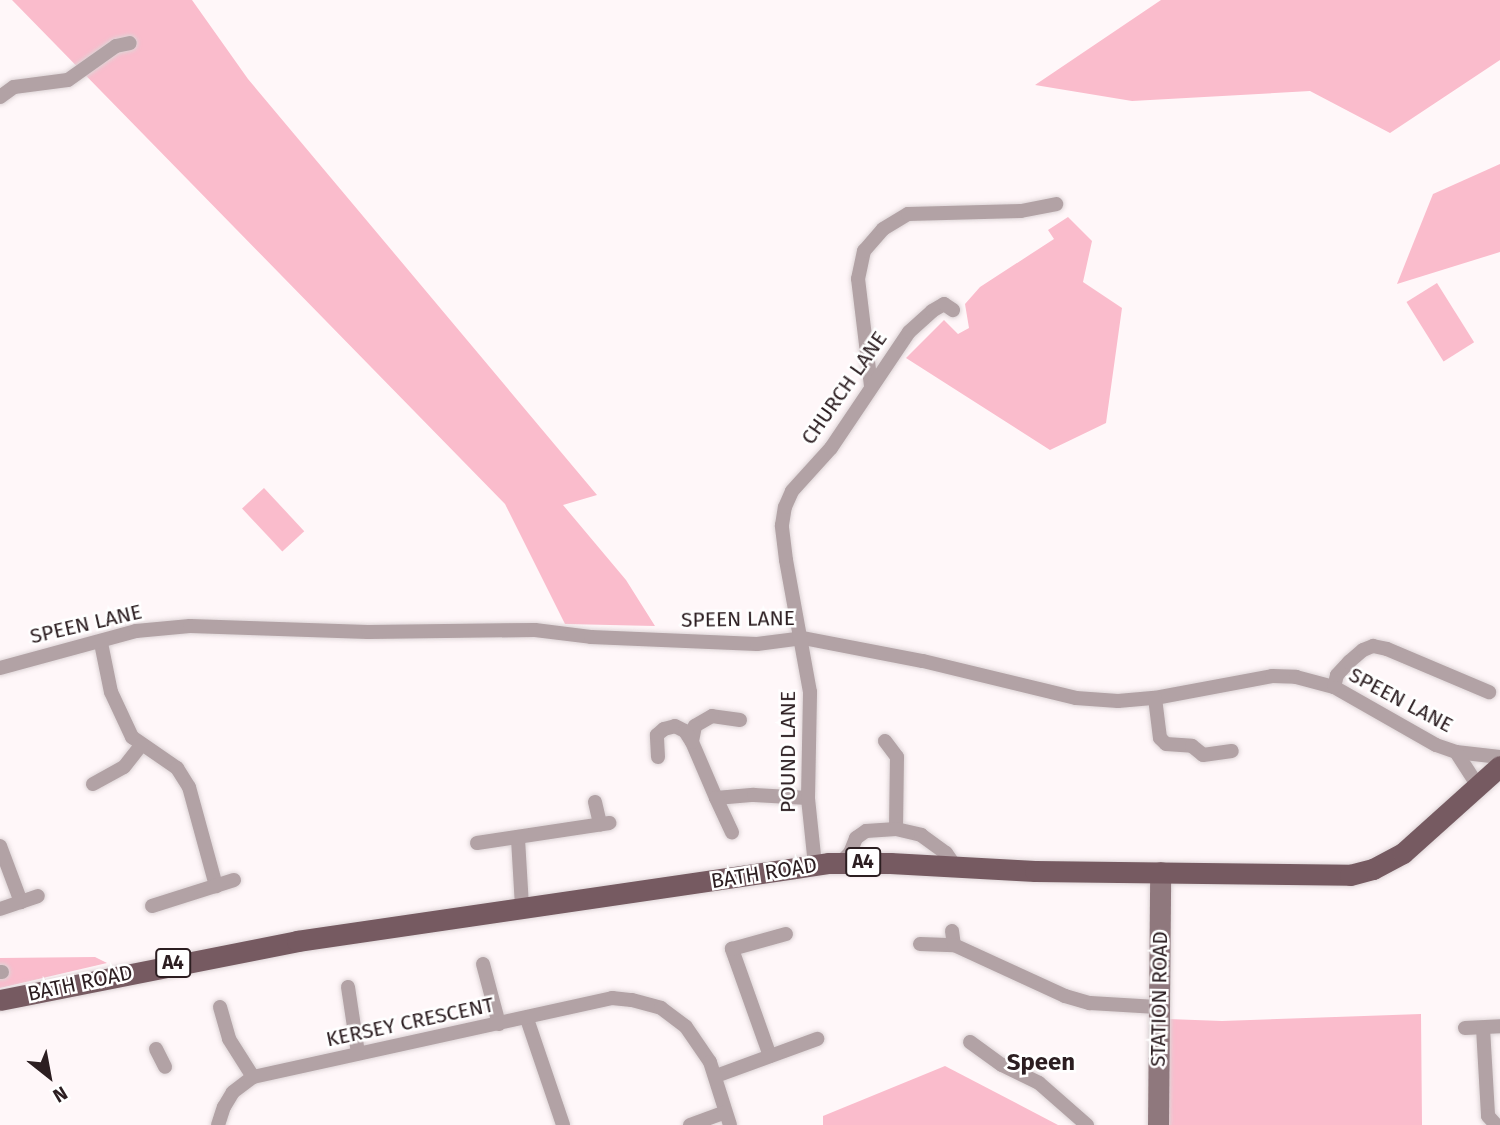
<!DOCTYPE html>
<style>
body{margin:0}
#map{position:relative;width:1500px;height:1125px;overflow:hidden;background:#fff7f9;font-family:"Fira Sans",sans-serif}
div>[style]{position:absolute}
.green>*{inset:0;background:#fabccc;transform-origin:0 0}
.roads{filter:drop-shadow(0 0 2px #ddd4d6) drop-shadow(0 0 2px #ddd4d6)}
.street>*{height:14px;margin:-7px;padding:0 7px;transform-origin:7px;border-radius:7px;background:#b2a2a5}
.secondary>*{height:21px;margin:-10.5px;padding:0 10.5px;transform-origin:10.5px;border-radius:10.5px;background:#8f787d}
.primary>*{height:21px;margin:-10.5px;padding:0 10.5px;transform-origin:10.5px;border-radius:10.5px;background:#765a61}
span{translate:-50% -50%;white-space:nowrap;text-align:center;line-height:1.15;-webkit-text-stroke:5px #fff;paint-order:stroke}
.shield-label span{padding:2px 5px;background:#fff;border:2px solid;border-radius:5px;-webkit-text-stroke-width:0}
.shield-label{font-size:19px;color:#2c1e21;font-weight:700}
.street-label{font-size:21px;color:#2c1e21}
.quarter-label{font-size:24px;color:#2c1e21;font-weight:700}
.north{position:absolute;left:14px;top:1041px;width:70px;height:70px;-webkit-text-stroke:5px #fff;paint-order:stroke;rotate:149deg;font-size:19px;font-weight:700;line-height:28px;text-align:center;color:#2c1e21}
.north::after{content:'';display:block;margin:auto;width:24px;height:32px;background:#2c1e21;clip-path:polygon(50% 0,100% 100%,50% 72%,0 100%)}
</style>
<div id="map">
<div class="green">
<i style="clip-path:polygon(12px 0,192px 0,248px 79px,597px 495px,563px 505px,626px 580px,655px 626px,565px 624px,505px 504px)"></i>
<i style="clip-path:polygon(1161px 0,1500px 0,1500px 60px,1390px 133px,1310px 91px,1132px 101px,1035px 85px)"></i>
<i style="clip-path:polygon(1500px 164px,1500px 252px,1397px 284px,1433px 194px)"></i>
<i style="clip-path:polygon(1068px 217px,1092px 241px,1083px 282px,1122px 308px,1106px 423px,1050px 450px,906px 358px,944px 320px,958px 334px,969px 328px,965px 304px,980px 287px,1054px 239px,1048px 230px)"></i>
<i style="left:1437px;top:283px;width:70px;height:36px;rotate:58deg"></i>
<i style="left:264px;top:488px;width:59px;height:30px;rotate:47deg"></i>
<i style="clip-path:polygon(95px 957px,107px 963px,0 988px,0 958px)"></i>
<i style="clip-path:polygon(1421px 1014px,1422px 1125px,1167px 1125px,1168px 1019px,1222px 1021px)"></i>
<i style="clip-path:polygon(945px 1066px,1058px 1125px,823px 1125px,823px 1116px)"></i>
</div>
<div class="roads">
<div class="street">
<i style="left:0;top:97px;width:17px;rotate:-36deg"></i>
<i style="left:14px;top:87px;width:54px;rotate:-7.4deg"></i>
<i style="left:68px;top:80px;width:59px;rotate:-35.3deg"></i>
<i style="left:116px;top:46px;width:14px;rotate:-12deg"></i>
<i style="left:871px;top:386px;width:108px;rotate:-96.9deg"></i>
<i style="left:858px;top:279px;width:29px;rotate:-78deg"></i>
<i style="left:864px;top:251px;width:29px;rotate:-49deg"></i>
<i style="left:883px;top:229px;width:29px;rotate:-31deg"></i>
<i style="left:908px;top:214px;width:113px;rotate:-1.5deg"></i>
<i style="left:1021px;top:211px;width:36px;rotate:-11deg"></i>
<i style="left:101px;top:643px;width:50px;rotate:78.5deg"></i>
<i style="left:111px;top:692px;width:50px;rotate:65deg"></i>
<i style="left:132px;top:737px;width:55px;rotate:34.6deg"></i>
<i style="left:177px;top:768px;width:22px;rotate:58deg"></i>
<i style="left:189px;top:787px;width:103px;rotate:74.7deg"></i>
<i style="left:0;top:668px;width:141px;rotate:-15.2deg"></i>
<i style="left:136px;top:631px;width:54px;rotate:-5.3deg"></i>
<i style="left:190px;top:626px;width:178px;rotate:1.9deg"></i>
<i style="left:368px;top:632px;width:167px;rotate:-0.7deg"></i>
<i style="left:535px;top:630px;width:56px;rotate:7.1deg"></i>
<i style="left:591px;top:637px;width:166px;rotate:2.4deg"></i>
<i style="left:757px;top:644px;width:46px;rotate:-7.4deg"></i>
<i style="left:803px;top:638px;width:122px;rotate:10.9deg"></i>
<i style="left:923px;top:661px;width:157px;rotate:13.6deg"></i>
<i style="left:1076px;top:698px;width:42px;rotate:4.1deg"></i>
<i style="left:1118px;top:701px;width:37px;rotate:-5deg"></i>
<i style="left:1155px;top:698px;width:119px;rotate:-10.6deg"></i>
<i style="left:1272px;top:676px;width:24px;rotate:2deg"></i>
<i style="left:1296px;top:677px;width:39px;rotate:15deg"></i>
<i style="left:1334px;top:687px;width:117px;rotate:29.6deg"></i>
<i style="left:1436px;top:745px;width:21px;rotate:19deg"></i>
<i style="left:1456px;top:752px;width:44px;rotate:6.5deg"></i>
<i style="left:1334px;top:687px;width:12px;rotate:-76deg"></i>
<i style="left:1337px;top:675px;width:18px;rotate:-47deg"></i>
<i style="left:1349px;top:662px;width:18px;rotate:-41deg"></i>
<i style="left:1363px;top:650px;width:11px;rotate:-22deg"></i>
<i style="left:1373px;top:646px;width:14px;rotate:12deg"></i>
<i style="left:1387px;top:649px;width:111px;rotate:22.9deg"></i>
<i style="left:1155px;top:698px;width:40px;rotate:82.9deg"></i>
<i style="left:1160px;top:738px;width:8px;rotate:45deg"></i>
<i style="left:1166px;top:744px;width:26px;rotate:4deg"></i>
<i style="left:1192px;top:746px;width:14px;rotate:39deg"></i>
<i style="left:1203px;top:755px;width:29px;rotate:-8deg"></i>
<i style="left:740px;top:720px;width:28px;rotate:-172deg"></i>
<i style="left:712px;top:716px;width:20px;rotate:150deg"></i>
<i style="left:695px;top:726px;width:16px;rotate:101deg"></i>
<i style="left:692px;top:742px;width:61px;rotate:66.8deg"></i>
<i style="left:716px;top:798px;width:38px;rotate:-5deg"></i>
<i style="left:754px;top:795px;width:54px;rotate:3.2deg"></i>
<i style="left:885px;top:741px;width:20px;rotate:53deg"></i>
<i style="left:897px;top:757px;width:72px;rotate:90.8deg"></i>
<i style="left:1456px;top:752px;width:40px;rotate:57.1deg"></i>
<i style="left:658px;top:757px;width:22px;rotate:-93deg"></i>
<i style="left:657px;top:735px;width:9px;rotate:-41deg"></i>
<i style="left:664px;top:729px;width:11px;rotate:-15deg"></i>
<i style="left:675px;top:726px;width:11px;rotate:27deg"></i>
<i style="left:685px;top:731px;width:13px;rotate:58deg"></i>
<i style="left:93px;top:784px;width:35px;rotate:-29deg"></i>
<i style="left:124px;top:767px;width:28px;rotate:-52deg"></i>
<i style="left:716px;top:798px;width:38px;rotate:65deg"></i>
<i style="left:595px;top:802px;width:23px;rotate:77deg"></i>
<i style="left:518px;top:839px;width:67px;rotate:86.6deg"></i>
<i style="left:477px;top:843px;width:134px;rotate:-8.6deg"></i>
<i style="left:0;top:846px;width:60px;rotate:69.4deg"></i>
<i style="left:841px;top:862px;width:13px;rotate:-45deg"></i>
<i style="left:850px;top:853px;width:16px;rotate:-68deg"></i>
<i style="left:856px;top:838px;width:12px;rotate:-35deg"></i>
<i style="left:866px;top:831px;width:30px;rotate:-4deg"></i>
<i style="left:896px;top:829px;width:26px;rotate:13deg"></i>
<i style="left:921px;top:835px;width:31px;rotate:36deg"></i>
<i style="left:946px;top:853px;width:16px;rotate:55deg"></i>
<i style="left:815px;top:865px;width:67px;rotate:-96deg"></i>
<i style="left:808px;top:798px;width:106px;rotate:-88.9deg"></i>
<i style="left:810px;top:692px;width:134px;rotate:-100.3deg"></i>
<i style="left:786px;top:560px;width:35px;rotate:-97deg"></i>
<i style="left:782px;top:525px;width:18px;rotate:-81deg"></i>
<i style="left:785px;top:507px;width:17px;rotate:-66deg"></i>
<i style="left:792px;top:491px;width:58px;rotate:-47.8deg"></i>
<i style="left:831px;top:448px;width:140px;rotate:-56.1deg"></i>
<i style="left:909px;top:332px;width:31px;rotate:-42deg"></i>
<i style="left:932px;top:311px;width:14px;rotate:-30deg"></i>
<i style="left:944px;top:304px;width:11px;rotate:34deg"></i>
<i style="left:152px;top:906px;width:86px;rotate:-17.6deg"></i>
<i style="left:0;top:909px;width:40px;rotate:-18.9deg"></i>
<i style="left:952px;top:931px;width:14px;rotate:82deg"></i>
<i style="left:920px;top:944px;width:34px;rotate:2deg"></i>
<i style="left:954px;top:945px;width:122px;rotate:24.7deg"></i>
<i style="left:1065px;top:996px;width:26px;rotate:16deg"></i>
<i style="left:1090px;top:1003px;width:67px;rotate:3.4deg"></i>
<i style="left:483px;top:964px;width:62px;rotate:75.1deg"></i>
<i style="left:0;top:972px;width:2px"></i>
<i style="left:348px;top:987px;width:67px;rotate:81.4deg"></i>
<i style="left:220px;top:1007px;width:33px;rotate:74deg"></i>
<i style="left:229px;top:1039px;width:45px;rotate:57.7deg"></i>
<i style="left:527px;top:1019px;width:112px;rotate:71.2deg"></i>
<i style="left:1465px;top:1028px;width:35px;rotate:-3deg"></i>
<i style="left:1483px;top:1028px;width:88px;rotate:86.7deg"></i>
<i style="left:1488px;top:1116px;width:12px;rotate:48deg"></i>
<i style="left:970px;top:1042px;width:39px;rotate:36deg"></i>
<i style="left:1002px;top:1065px;width:41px;rotate:25.9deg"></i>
<i style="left:1039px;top:1083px;width:64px;rotate:41.2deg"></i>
<i style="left:156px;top:1049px;width:20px;rotate:63deg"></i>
<i style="left:770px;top:1056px;width:114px;rotate:-109.6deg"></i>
<i style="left:732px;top:949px;width:56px;rotate:-15.5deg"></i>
<i style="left:716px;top:1076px;width:108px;rotate:-20.1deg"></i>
<i style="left:218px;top:1125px;width:19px;rotate:-72deg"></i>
<i style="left:224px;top:1107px;width:17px;rotate:-59deg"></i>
<i style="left:233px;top:1092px;width:25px;rotate:-37deg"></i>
<i style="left:253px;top:1077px;width:368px;rotate:-12.4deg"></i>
<i style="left:612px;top:998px;width:20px;rotate:6deg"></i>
<i style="left:632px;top:1000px;width:30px;rotate:15deg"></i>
<i style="left:661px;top:1008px;width:31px;rotate:37deg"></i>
<i style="left:686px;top:1027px;width:42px;rotate:55.6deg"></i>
<i style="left:710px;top:1062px;width:66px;rotate:72.4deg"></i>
<i style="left:690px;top:1125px;width:37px;rotate:-20deg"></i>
</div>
<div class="secondary">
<i style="left:1158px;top:1125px;width:253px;rotate:-89.5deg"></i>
</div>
<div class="primary">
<i style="left:0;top:1000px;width:303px;rotate:-11.2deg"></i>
<i style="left:297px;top:941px;width:538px;rotate:-8.34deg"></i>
<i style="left:829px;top:863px;width:61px"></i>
<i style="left:890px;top:863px;width:145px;rotate:3.2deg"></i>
<i style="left:1035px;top:871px;width:315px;rotate:0.7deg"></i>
<i style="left:1350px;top:875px;width:24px;rotate:-15deg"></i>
<i style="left:1373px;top:869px;width:34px;rotate:-28deg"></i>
<i style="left:1403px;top:853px;width:130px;rotate:-41.9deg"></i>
</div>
</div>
<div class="shield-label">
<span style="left:863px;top:862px">A4</span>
<span style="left:173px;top:963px">A4</span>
</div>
<div class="street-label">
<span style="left:844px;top:388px;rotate:-55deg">CHURCH LANE</span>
<span style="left:738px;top:619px;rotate:-1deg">SPEEN LANE</span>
<span style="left:86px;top:624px;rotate:-13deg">SPEEN LANE</span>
<span style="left:1401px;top:700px;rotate:28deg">SPEEN LANE</span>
<span style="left:788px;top:752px;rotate:-90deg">POUND LANE</span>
<span style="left:764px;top:873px;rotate:-9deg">BATH ROAD</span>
<span style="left:80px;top:983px;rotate:-12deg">BATH ROAD</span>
<span style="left:1159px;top:999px;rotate:-89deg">STATION ROAD</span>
<span style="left:410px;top:1022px;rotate:-12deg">KERSEY CRESCENT</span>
</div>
<div class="quarter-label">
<span style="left:1041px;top:1063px">Speen</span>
</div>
<div class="north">N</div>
</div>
